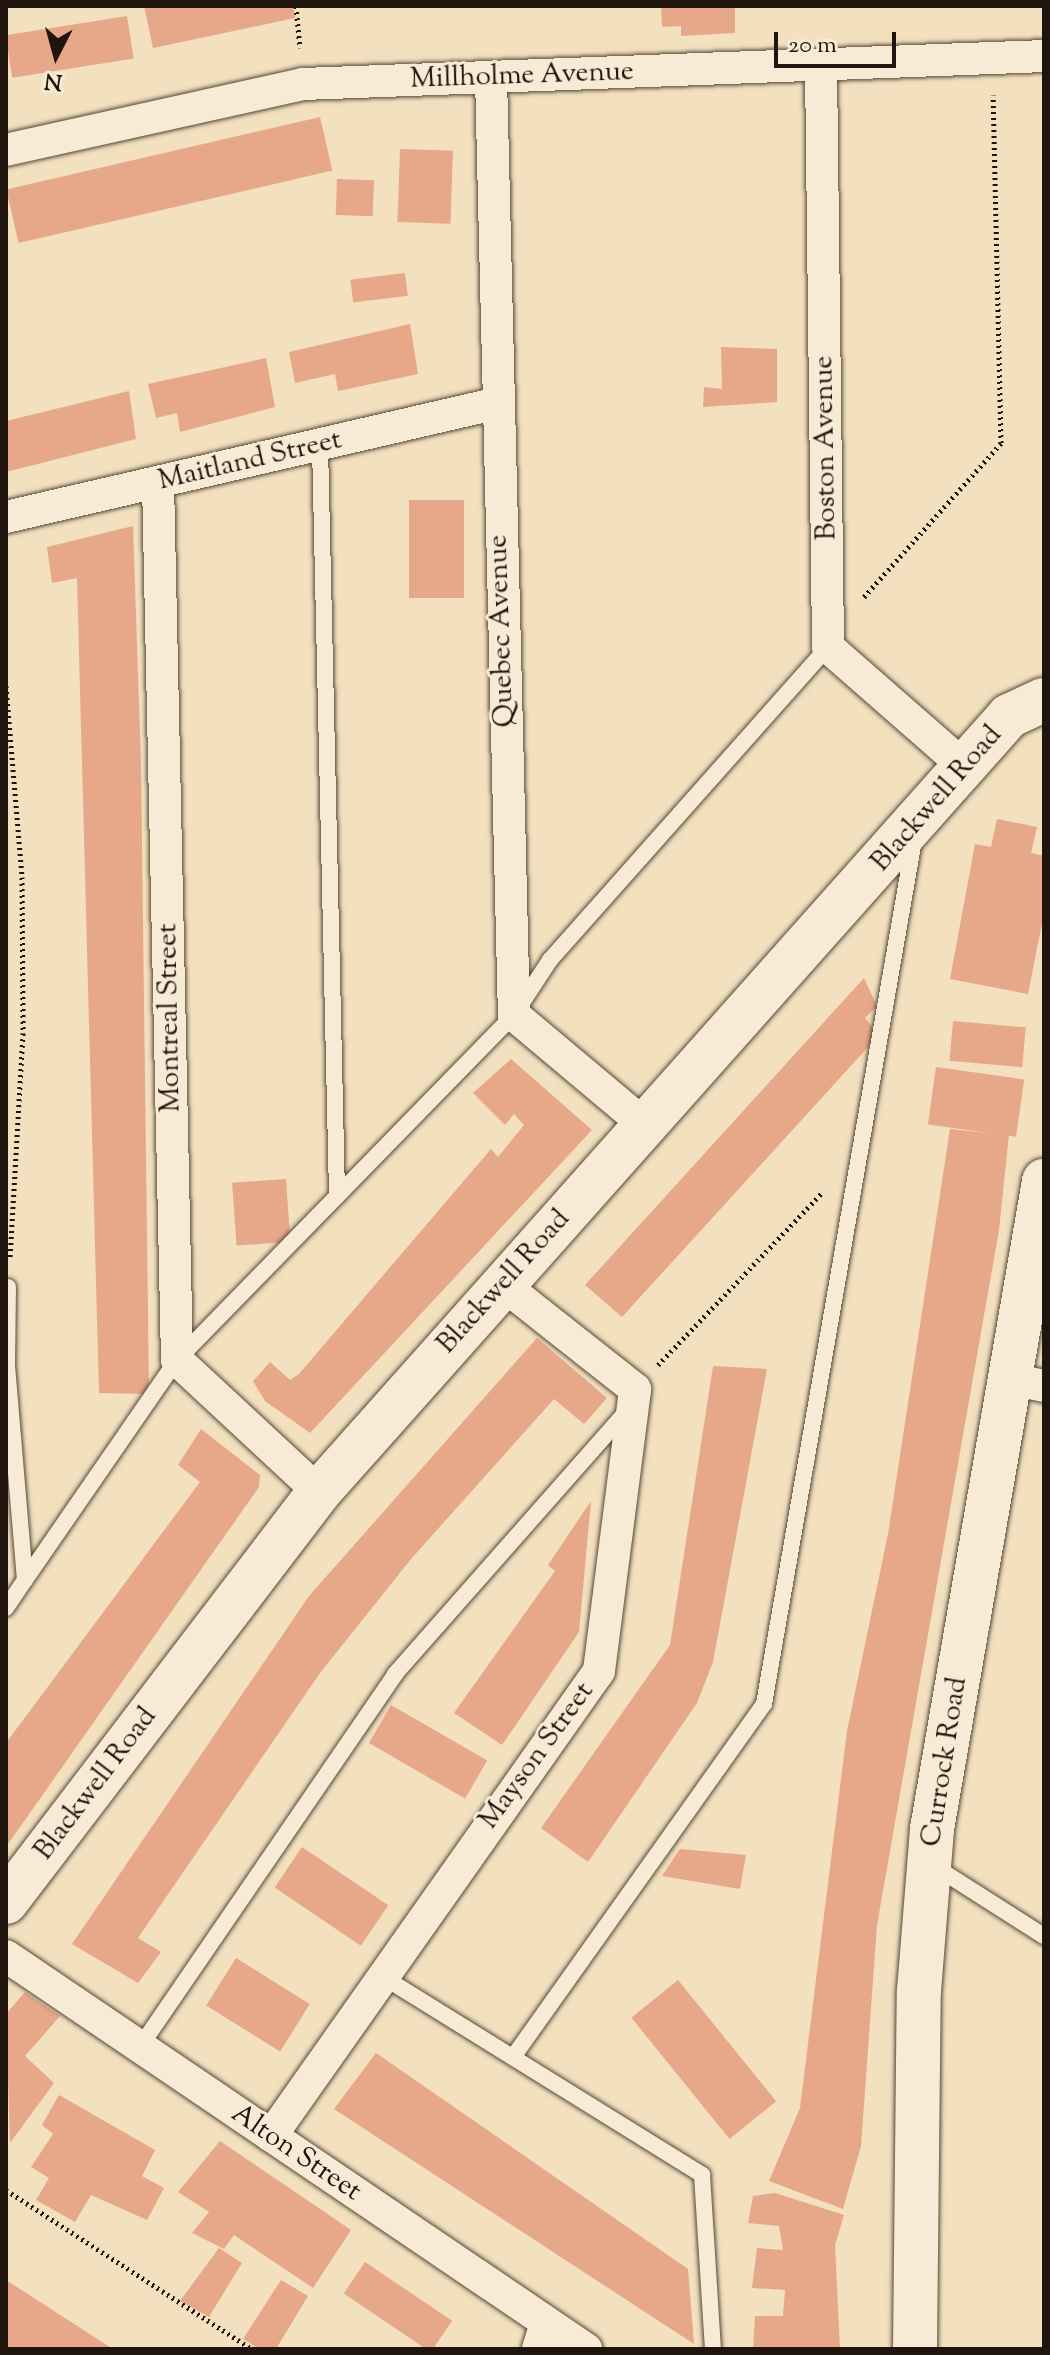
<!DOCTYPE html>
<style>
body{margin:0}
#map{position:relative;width:1050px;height:2355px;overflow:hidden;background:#f2e0be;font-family:"Sorts Mill Goudy",serif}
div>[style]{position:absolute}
.building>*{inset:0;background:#e7a789;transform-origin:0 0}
.path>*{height:5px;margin-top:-2.5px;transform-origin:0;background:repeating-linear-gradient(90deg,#20140e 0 2px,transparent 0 6px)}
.roads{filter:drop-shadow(0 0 2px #54473a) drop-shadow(0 0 2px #54473a)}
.lane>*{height:16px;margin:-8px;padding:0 8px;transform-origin:8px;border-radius:8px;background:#f7ebd5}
.street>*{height:32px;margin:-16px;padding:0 16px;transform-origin:16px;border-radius:16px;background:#f7ebd5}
.secondary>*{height:44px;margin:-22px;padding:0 22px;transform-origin:22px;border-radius:22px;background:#f7ebd5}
span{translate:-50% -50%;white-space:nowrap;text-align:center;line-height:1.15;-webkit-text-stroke:6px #f7ebd5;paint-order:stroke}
.street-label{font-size:28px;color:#20140e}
.frame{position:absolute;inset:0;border:8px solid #20140e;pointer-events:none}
.north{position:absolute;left:16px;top:16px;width:80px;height:80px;-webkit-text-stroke:6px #f7ebd5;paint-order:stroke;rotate:186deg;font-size:22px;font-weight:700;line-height:32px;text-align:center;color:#20140e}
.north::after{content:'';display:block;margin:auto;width:28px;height:36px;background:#20140e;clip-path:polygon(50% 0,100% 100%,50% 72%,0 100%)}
.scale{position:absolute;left:774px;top:32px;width:122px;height:36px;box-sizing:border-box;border:4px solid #20140e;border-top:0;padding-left:10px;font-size:24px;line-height:28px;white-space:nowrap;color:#20140e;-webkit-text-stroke:6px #f7ebd5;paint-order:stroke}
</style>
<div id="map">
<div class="building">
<i style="clip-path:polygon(144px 6px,293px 6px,295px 18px,153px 48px)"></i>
<i style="clip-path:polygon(661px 6px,735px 6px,735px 33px,681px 36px,681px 26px,662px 27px)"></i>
<i style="left:127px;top:16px;width:43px;height:123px;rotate:81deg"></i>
<i style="left:320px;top:117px;width:55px;height:322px;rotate:77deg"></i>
<i style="left:400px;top:149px;width:53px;height:73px;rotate:2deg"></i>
<i style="left:337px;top:179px;width:37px;height:36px;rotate:2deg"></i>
<i style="left:405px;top:273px;width:23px;height:55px;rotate:83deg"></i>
<i style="clip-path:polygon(410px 324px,418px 374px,338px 391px,335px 374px,295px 383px,289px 352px)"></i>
<i style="clip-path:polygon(721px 347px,777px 349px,777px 402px,703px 407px,704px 387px,722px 389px)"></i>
<i style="clip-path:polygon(266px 358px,275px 407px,180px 432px,177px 413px,156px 418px,148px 384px)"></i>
<i style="clip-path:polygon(129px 391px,136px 439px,6px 472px,6px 421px)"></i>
<i style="left:464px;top:500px;width:98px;height:55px;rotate:90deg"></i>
<i style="clip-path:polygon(133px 526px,141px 763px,149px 1394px,99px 1393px,77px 578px,52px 583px,47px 547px)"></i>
<i style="clip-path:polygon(997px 819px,1037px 827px,1031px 853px,1044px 856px,1044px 913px,1028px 994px,950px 979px,975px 844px,991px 847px)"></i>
<i style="clip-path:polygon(864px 978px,877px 1006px,865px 1018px,879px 1035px,622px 1317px,585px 1285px)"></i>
<i style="left:953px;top:1021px;width:73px;height:40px;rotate:5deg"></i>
<i style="clip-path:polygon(511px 1059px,592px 1130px,310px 1433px,265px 1401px,253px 1381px,270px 1362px,290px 1380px,299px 1374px,491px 1149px,498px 1157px,524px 1125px,514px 1114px,505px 1125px,473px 1093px)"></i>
<i style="left:936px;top:1067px;width:89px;height:58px;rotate:8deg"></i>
<i style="clip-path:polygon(950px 1129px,1009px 1135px,999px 1230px,877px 1925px,861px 2146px,843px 2209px,769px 2181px,800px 2108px,847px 1731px,888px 1534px)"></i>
<i style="left:286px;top:1179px;width:63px;height:54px;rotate:86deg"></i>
<i style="clip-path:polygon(537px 1338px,607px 1398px,584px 1424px,554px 1399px,411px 1559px,320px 1673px,138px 1938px,161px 1952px,138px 1983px,72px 1944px,309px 1596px)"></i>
<i style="clip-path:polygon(713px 1366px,767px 1369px,713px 1662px,697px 1703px,588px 1862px,541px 1828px,670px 1645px)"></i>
<i style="clip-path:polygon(201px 1429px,260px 1475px,259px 1487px,6px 1847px,6px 1743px,200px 1482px,178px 1465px)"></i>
<i style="clip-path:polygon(591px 1501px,579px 1632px,502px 1745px,454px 1713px,555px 1571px,548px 1565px)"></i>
<i style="left:391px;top:1705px;width:111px;height:44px;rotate:30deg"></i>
<i style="left:302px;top:1847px;width:104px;height:49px;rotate:34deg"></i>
<i style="clip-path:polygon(680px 1849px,746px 1855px,740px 1889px,662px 1876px)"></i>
<i style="left:236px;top:1958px;width:87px;height:56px;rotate:32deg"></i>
<i style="left:678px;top:1980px;width:156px;height:60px;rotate:51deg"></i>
<i style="clip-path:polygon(25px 1992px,60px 2016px,25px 2056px,54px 2083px,10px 2143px,6px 2014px)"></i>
<i style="clip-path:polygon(376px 2053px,688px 2269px,694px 2344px,334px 2109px)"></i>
<i style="clip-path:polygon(59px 2095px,155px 2150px,142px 2176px,164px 2188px,147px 2220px,91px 2195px,75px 2222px,36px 2200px,49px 2178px,31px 2167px,53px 2134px,42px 2125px)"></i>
<i style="clip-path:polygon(220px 2141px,351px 2230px,313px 2288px,234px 2235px,224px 2249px,192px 2233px,209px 2212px,178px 2192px)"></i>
<i style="clip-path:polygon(775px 2193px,844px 2215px,835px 2245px,840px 2349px,753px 2349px,755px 2316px,783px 2316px,785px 2290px,752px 2288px,757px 2248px,783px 2250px,779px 2226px,748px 2223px,753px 2196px)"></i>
<i style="clip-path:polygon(219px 2248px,242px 2263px,209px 2317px,180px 2301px)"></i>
<i style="left:365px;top:2262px;width:105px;height:38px;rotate:34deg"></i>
<i style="clip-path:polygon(6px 2280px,113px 2349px,6px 2349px)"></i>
<i style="clip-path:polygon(281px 2280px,308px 2296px,276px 2349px,260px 2349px,243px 2339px)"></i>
</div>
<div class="path">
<i style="left:296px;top:6px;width:42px;rotate:84.6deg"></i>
<i style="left:864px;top:597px;width:206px;rotate:-48.3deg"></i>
<i style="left:1001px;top:443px;width:348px;rotate:-91.3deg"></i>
<i style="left:6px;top:686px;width:192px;rotate:85.2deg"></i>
<i style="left:22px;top:877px;width:156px;rotate:89.6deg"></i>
<i style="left:23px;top:1033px;width:227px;rotate:93.3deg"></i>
<i style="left:658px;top:1365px;width:238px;rotate:-46.4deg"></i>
<i style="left:6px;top:2190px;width:293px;rotate:32.9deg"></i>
</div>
<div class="roads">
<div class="lane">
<i style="left:320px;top:445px;width:751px;rotate:88.7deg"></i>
<i style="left:25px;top:1580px;width:267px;rotate:-55.4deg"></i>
<i style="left:177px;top:1360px;width:482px;rotate:-45.7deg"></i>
<i style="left:514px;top:1015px;width:66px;rotate:-56.8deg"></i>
<i style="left:550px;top:960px;width:419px;rotate:-48.4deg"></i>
<i style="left:6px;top:1608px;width:34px;rotate:-56deg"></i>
<i style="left:25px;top:1580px;width:214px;rotate:-94.8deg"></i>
<i style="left:7px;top:1367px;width:80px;rotate:-89.3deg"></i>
<i style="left:934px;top:1866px;width:130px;rotate:32.5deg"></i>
<i style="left:380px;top:1975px;width:379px;rotate:31.8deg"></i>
<i style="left:702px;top:2175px;width:174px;rotate:86.4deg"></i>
<i style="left:140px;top:2047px;width:452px;rotate:-55.6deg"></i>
<i style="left:395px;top:1674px;width:351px;rotate:-48.6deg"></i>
<i style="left:513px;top:2057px;width:433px;rotate:-54.6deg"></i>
<i style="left:764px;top:1704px;width:877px;rotate:-80.15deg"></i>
</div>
<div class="street">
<i style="left:821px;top:65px;width:582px;rotate:89.31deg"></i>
<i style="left:828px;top:647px;width:184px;rotate:41.2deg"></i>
<i style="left:491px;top:77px;width:938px;rotate:88.6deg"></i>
<i style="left:514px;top:1015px;width:171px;rotate:40deg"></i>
<i style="left:6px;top:150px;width:304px;rotate:-12.5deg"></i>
<i style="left:303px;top:84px;width:742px;rotate:-2.16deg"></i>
<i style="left:158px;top:482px;width:878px;rotate:88.76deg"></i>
<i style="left:177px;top:1360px;width:194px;rotate:42.9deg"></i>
<i style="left:6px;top:517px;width:501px;rotate:-13.04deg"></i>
<i style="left:1011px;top:1379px;width:34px;rotate:12deg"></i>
<i style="left:6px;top:1956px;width:701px;rotate:34.12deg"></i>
<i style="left:271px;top:2136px;width:569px;rotate:-54.8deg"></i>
<i style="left:599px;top:1671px;width:284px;rotate:-82.7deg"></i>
<i style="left:635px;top:1389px;width:171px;rotate:-141.7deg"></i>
<i style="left:538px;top:2349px;width:28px;rotate:-73deg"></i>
</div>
<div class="secondary">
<i style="left:6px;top:1902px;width:516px;rotate:-52.64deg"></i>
<i style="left:319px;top:1492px;width:1038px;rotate:-48.36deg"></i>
<i style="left:1009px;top:716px;width:38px;rotate:-25deg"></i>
<i style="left:915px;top:2349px;width:358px;rotate:-89.4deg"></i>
<i style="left:919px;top:1991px;width:163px;rotate:-85.4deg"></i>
<i style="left:932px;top:1829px;width:658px;rotate:-80.19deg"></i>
</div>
</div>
<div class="street-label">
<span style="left:522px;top:76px;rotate:-2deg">Millholme Avenue</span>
<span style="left:826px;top:448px;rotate:-91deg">Boston Avenue</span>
<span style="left:250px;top:461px;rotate:-13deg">Maitland Street</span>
<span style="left:502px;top:631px;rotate:-92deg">Quebec Avenue</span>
<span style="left:937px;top:799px;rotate:-49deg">Blackwell Road</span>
<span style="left:170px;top:1018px;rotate:-91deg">Montreal Street</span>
<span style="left:504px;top:1282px;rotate:-48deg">Blackwell Road</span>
<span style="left:537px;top:1756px;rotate:-54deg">Mayson Street</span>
<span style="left:945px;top:1762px;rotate:-81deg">Currock Road</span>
<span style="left:96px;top:1784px;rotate:-53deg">Blackwell Road</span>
<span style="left:296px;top:2153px;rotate:34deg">Alton Street</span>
</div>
<div class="frame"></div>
<div class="north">N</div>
<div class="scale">20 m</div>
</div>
